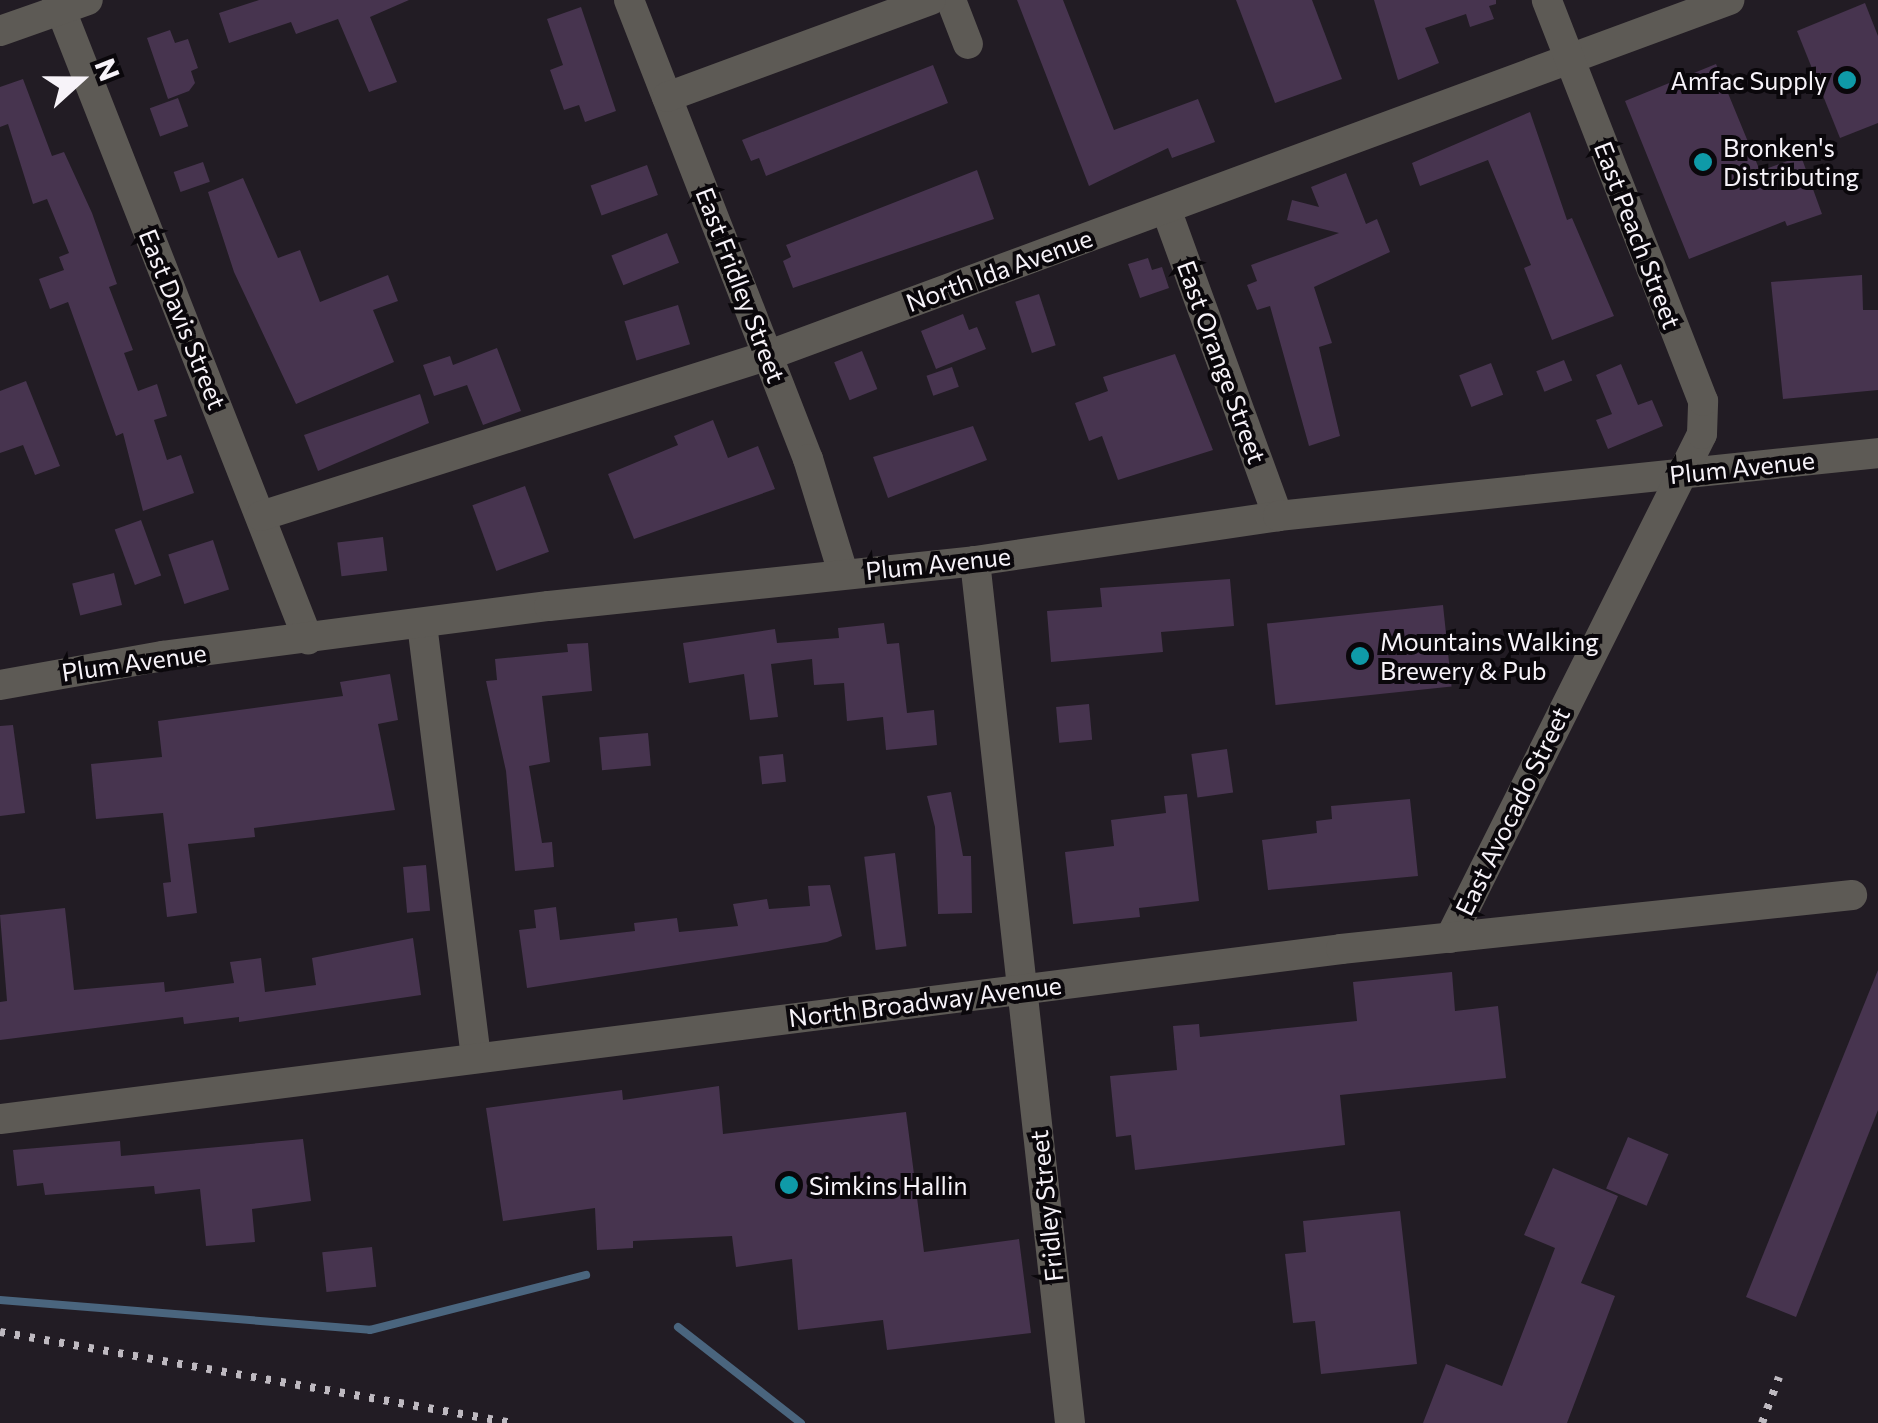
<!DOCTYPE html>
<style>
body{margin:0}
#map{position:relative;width:1878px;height:1423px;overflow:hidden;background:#221c24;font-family:Commissioner,sans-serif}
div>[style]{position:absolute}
.stream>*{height:8px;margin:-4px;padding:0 4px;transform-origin:4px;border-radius:4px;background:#4a657e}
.building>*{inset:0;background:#47344f;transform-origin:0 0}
.minor>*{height:30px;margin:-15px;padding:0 15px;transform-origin:15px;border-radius:15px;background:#5d5a55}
.rail>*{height:8px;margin-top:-4px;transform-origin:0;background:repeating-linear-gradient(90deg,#beb9c0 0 5px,transparent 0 15px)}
.dots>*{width:28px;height:28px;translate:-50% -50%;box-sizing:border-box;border:5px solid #0a070b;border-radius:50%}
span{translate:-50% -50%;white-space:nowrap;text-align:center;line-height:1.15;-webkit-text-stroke:8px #0a070b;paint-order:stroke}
.poi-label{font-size:25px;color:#f7f3f9}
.right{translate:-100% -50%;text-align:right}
.left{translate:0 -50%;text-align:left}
.street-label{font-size:25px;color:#f7f3f9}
.north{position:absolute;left:30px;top:30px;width:100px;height:100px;-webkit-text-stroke:8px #0a070b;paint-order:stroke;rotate:69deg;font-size:28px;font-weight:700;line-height:40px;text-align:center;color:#f7f3f9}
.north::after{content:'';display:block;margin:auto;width:35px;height:45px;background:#f7f3f9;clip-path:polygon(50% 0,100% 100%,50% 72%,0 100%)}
</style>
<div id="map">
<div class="stream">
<i style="left:0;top:1300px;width:371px;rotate:4.6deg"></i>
<i style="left:370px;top:1330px;width:223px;rotate:-14.3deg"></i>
<i style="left:678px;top:1327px;width:156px;rotate:38deg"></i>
</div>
<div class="building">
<i style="clip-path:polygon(259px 0,409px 0,370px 17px,397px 82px,369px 92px,338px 19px,296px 34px,291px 22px,229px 43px,219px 13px)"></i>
<i style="clip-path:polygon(1017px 0,1063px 0,1114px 130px,1198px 99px,1215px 142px,1172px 158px,1168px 148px,1089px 186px)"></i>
<i style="clip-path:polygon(1236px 0,1312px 0,1342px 79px,1275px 103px)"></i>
<i style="clip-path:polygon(1374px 0,1496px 0,1496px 4px,1489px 6px,1494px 19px,1470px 27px,1466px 14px,1425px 28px,1439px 63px,1398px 80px)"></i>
<i style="clip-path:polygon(1865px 3px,1878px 36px,1878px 123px,1840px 138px,1797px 31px)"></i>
<i style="clip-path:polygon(581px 7px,616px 111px,585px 122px,579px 105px,564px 110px,550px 70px,563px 65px,547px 19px)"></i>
<i style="clip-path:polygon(170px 30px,175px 43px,188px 39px,198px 68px,191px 71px,195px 83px,189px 91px,168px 99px,147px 38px)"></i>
<i style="clip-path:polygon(1716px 64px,1760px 171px,1801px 156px,1822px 214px,1787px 226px,1785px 221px,1689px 259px,1625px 101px)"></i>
<i style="clip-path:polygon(933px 65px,948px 103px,766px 176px,759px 158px,751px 161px,742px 140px)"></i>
<i style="clip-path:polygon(23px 79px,52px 156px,64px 152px,92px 213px,117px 284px,109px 287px,133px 350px,124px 353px,138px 391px,157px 384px,167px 416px,154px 420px,167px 460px,181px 455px,194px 493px,143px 511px,123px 433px,116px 436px,68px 302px,50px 309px,39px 279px,64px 270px,59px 257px,69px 253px,47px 199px,33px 204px,8px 124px,0 127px,0 87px)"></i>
<i style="left:178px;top:98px;width:30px;height:30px;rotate:70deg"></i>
<i style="clip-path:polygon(1530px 112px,1567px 220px,1572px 218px,1614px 316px,1552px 340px,1524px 268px,1531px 265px,1488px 160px,1420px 186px,1412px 163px)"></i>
<i style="left:203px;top:162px;width:21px;height:31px;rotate:71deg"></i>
<i style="left:647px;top:165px;width:32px;height:60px;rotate:70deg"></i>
<i style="clip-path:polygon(977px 170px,994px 219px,793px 288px,783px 261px,791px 257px,786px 245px)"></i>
<i style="clip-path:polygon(1346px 173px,1366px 224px,1377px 219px,1390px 252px,1314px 287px,1332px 343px,1319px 347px,1340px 436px,1309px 446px,1270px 306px,1257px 310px,1247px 285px,1257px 281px,1251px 265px,1339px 233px,1287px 220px,1292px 200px,1319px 207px,1311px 187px)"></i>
<i style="clip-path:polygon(243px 178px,278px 258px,300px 250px,320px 302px,388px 275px,398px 301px,373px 310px,394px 362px,296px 404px,234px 272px,208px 192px)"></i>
<i style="left:667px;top:233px;width:32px;height:60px;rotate:68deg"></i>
<i style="clip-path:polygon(1148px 258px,1152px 270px,1162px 267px,1169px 288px,1140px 298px,1128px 264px)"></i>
<i style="clip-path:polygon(1862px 275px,1863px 310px,1878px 310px,1878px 390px,1783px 399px,1771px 282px)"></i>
<i style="left:1039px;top:294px;width:54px;height:25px;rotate:72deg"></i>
<i style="left:678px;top:305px;width:41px;height:56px;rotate:73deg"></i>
<i style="clip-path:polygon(963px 314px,969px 330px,977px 327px,986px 349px,936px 369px,921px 331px)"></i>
<i style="clip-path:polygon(497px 348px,521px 411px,483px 425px,467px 385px,434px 396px,423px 365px,450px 356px,453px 365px)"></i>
<i style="left:862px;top:351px;width:41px;height:30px;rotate:68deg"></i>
<i style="clip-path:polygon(1175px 354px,1213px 450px,1118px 480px,1102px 436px,1089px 441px,1075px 403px,1108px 391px,1103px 377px)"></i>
<i style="left:1564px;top:360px;width:22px;height:30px;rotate:68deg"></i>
<i style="left:1491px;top:363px;width:34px;height:34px;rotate:69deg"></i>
<i style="clip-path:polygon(1621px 364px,1638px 405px,1652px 400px,1663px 426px,1608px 449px,1596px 420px,1612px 414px,1596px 375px)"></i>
<i style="left:952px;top:367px;width:21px;height:27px;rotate:71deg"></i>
<i style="clip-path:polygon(26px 381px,60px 466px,35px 475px,23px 445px,0 453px,0 391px)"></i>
<i style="clip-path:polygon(420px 394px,429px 423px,318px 471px,304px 435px)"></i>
<i style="clip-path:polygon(713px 420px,728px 458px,758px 446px,775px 489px,634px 539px,608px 474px,678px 445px,674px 436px)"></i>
<i style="clip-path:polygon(973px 426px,987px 460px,888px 498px,873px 457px)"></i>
<i style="left:525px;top:486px;width:70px;height:56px;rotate:70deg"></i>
<i style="left:141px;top:520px;width:59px;height:28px;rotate:70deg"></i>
<i style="left:383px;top:537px;width:34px;height:46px;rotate:83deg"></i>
<i style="left:213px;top:540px;width:52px;height:47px;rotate:72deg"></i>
<i style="left:114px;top:573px;width:33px;height:43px;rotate:76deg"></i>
<i style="clip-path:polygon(1230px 579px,1234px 626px,1161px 632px,1163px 652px,1051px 662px,1047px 611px,1102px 607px,1100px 588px)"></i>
<i style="left:1443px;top:605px;width:82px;height:177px;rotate:84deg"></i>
<i style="clip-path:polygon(884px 623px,887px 644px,899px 643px,907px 713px,934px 710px,937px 745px,886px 750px,883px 717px,847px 721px,844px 683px,814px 685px,812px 659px,771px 664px,778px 717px,750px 720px,744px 674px,689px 683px,683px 643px,775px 629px,777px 643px,839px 638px,838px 628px)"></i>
<i style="clip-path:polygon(588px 643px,592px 691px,542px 696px,550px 762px,529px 766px,542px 843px,552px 842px,554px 867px,515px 871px,506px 771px,486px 681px,497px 680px,495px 659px,568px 652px,567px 644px)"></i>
<i style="clip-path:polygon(390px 674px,398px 720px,378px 724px,395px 810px,254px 828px,255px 837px,188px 844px,197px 913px,167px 917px,163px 883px,171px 882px,163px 813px,96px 819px,91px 764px,162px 757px,158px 721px,343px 696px,340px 682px)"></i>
<i style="left:1089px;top:704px;width:36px;height:33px;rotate:85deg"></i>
<i style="clip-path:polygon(13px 725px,25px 813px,0 816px,0 726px)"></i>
<i style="left:648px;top:733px;width:33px;height:49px;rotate:85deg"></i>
<i style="left:1227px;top:749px;width:44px;height:36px;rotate:82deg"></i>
<i style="left:783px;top:754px;width:28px;height:24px;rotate:84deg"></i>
<i style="clip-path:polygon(951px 792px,963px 856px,971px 856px,972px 913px,938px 914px,935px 827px,927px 796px)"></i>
<i style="clip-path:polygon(1187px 794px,1199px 901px,1139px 908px,1140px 917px,1073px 924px,1065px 852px,1114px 846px,1111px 820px,1166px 813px,1164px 796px)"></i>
<i style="clip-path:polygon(1410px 799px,1418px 876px,1268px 890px,1262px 840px,1317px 833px,1316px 821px,1332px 819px,1331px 806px)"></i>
<i style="left:895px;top:853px;width:94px;height:31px;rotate:83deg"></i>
<i style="left:426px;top:865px;width:46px;height:23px;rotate:85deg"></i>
<i style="clip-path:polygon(830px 885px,842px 936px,827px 942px,527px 988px,519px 930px,536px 928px,534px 910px,556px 907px,560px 940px,635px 931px,634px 923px,677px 918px,679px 932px,738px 926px,733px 904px,767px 899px,769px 909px,810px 906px,808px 886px)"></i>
<i style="clip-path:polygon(65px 908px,74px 990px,164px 982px,165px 992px,234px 983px,230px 962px,261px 958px,265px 992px,316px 985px,312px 958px,413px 938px,421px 995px,239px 1022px,239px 1017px,184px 1024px,183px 1017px,0 1040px,0 1002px,7px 1001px,0 915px)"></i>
<i style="clip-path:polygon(1878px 970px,1878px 1110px,1796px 1317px,1746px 1297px)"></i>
<i style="clip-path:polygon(1452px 972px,1455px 1011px,1498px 1006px,1506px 1078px,1340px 1095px,1345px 1145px,1135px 1170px,1131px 1135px,1116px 1137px,1110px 1076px,1177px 1070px,1173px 1026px,1199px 1024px,1200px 1037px,1357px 1021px,1353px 982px)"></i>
<i style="clip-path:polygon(719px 1086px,723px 1134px,906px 1112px,924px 1252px,1019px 1239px,1031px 1333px,887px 1350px,883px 1320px,798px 1330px,792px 1259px,736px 1267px,732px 1236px,633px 1241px,633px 1248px,597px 1250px,595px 1208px,503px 1221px,486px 1108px,622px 1090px,623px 1100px)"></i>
<i style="left:1628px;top:1137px;width:44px;height:56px;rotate:23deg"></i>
<i style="clip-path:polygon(303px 1139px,311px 1201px,252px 1209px,255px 1242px,206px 1246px,200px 1189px,155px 1194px,154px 1186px,45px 1195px,43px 1183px,17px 1186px,13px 1150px,120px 1141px,121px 1156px)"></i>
<i style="clip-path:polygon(1553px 1168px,1618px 1196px,1581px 1283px,1615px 1296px,1567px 1423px,1423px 1423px,1446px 1364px,1502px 1386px,1555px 1248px,1524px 1235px)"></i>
<i style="clip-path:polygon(1400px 1211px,1417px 1364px,1321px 1374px,1315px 1321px,1293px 1323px,1285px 1254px,1306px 1252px,1303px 1221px)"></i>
<i style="left:372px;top:1247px;width:40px;height:50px;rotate:84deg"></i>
</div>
<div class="minor">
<i style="left:57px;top:0;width:687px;rotate:68.56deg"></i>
<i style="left:629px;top:0;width:493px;rotate:68.7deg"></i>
<i style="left:808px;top:459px;width:119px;rotate:72.9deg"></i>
<i style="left:951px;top:0;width:47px;rotate:68.9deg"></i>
<i style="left:0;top:31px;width:93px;rotate:-19.4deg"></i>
<i style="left:667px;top:97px;width:281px;rotate:-20.2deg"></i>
<i style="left:1166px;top:209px;width:327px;rotate:70deg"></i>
<i style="left:261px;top:516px;width:533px;rotate:-17.58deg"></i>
<i style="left:769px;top:355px;width:1024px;rotate:-20.29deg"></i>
<i style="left:975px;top:561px;width:867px;rotate:83.71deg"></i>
<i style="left:422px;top:624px;width:435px;rotate:82.9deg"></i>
<i style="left:0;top:685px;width:166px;rotate:-10.1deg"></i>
<i style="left:163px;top:656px;width:389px;rotate:-7.4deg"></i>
<i style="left:549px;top:606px;width:428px;rotate:-6deg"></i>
<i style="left:975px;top:561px;width:306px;rotate:-8.4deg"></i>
<i style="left:1278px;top:516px;width:603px;rotate:-5.99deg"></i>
<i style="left:1450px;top:938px;width:563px;rotate:-63.43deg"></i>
<i style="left:1702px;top:434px;width:33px;rotate:-88deg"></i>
<i style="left:1703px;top:401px;width:430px;rotate:-111.3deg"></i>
<i style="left:0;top:1119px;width:1352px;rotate:-7.22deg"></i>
<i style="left:1341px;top:949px;width:514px;rotate:-6.03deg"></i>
</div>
<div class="rail">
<i style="left:0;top:1332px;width:520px;rotate:10.08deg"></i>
<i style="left:1762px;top:1423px;width:49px;rotate:-69.7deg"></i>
</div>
<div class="dots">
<i style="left:1847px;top:80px;background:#0f9aa8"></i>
<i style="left:1703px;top:162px;background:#0f9aa8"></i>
<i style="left:1360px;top:656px;background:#0f9aa8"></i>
<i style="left:789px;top:1185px;background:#0f9aa8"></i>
</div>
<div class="poi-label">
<span class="right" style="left:1827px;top:80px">Amfac Supply</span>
<span class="left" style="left:1723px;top:162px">Bronken's<br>Distributing</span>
<span class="left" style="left:1380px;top:656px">Mountains Walking<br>Brewery &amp; Pub</span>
<span class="left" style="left:809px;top:1185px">Simkins Hallin</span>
</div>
<div class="street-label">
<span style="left:1638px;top:235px;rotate:69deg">East Peach Street</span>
<span style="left:999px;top:270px;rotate:-20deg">North Ida Avenue</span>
<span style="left:741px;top:285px;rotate:69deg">East Fridley Street</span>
<span style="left:183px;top:319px;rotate:68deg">East Davis Street</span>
<span style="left:1222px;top:362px;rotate:70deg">East Orange Street</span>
<span style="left:1742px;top:467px;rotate:-6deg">Plum Avenue</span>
<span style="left:938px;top:563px;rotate:-6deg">Plum Avenue</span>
<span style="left:134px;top:662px;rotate:-8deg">Plum Avenue</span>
<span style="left:1512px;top:811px;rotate:-64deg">East Avocado Street</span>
<span style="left:925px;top:1001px;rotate:-7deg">North Broadway Avenue</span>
<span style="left:1046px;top:1206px;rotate:-96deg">Fridley Street</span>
</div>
<div class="north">N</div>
</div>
